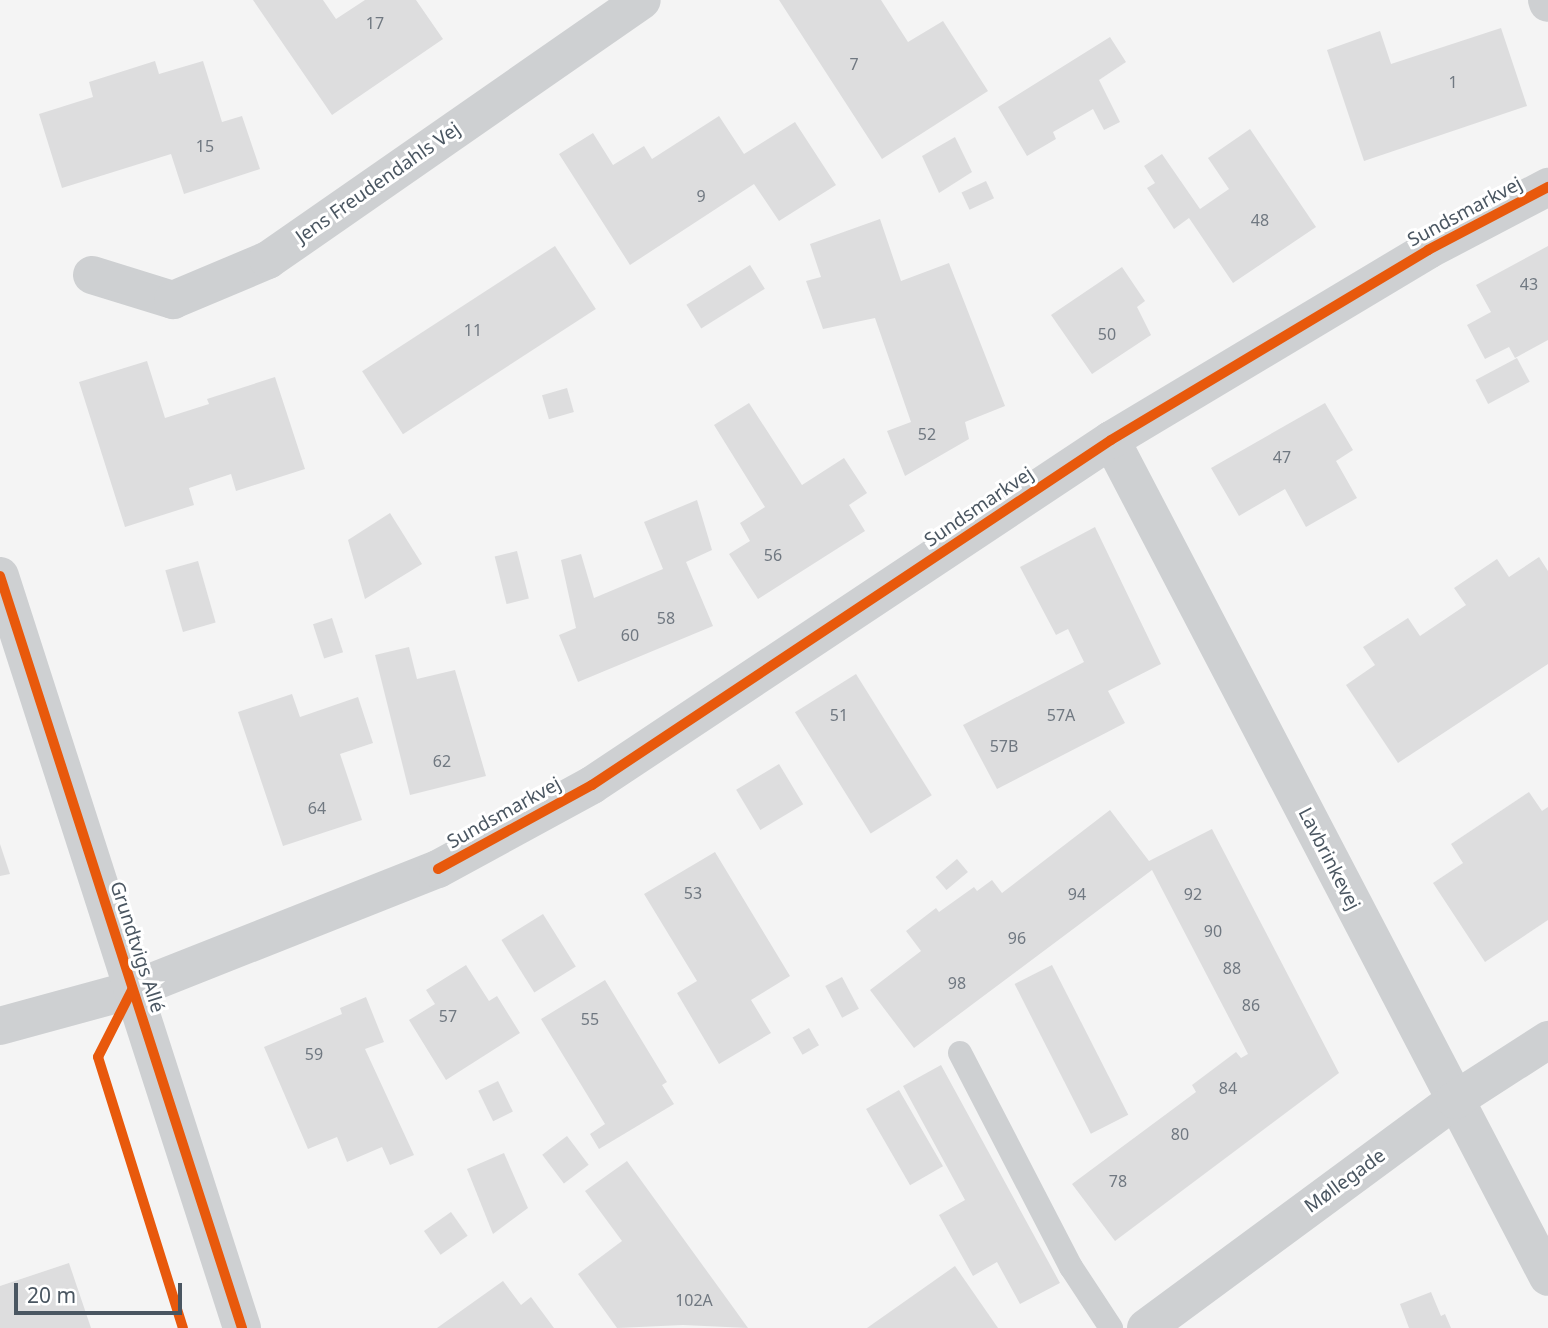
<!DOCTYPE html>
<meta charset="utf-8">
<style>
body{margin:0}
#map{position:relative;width:1548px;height:1328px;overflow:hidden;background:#f4f4f4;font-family:"Noto Sans",sans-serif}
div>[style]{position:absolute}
.building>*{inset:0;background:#ddddde;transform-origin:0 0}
.service>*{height:24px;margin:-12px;padding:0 12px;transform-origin:12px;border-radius:12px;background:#ced0d2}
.minor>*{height:38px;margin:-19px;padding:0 19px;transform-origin:19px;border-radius:19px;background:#ced0d2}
.tertiary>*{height:38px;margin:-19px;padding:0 19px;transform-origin:19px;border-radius:19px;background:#ced0d2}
.cycleway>*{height:10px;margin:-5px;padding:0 5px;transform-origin:5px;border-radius:5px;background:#e8590c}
span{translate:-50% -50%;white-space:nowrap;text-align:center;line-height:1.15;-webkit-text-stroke:6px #fff;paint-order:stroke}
.number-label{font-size:16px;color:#707881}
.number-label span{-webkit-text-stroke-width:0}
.street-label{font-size:19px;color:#4a5661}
.scale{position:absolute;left:14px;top:1283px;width:168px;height:32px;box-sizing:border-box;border:4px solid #4a5661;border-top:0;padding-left:9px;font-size:21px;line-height:24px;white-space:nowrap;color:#4a5661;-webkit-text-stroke:5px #fff;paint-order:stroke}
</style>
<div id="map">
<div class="building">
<i style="clip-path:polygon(253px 0,323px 0,336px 19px,365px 0,416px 0,443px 39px,332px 115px)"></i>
<i style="clip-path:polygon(779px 0,881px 0,908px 42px,943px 21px,988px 91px,882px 159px)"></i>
<i style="clip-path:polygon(1501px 28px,1527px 106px,1364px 161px,1327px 50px,1380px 31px,1391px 64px)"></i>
<i style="clip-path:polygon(1110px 37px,1126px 62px,1099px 80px,1120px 122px,1104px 130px,1093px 109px,1053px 132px,1056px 139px,1027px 156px,998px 107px)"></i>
<i style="clip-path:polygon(155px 61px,159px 74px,203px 61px,222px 122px,242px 116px,260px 169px,184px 194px,171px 154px,62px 188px,39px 114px,93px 97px,89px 82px)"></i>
<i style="clip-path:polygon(719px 116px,744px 154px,795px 122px,836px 185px,779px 221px,754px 184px,630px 265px,559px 154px,593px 133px,613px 165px,644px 146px,652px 159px)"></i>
<i style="clip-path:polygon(1250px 129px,1316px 227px,1233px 283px,1189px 218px,1174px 229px,1147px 188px,1155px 183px,1144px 166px,1162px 154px,1200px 209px,1229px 189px,1208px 158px)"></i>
<i style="clip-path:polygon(955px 137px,972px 172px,939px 193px,922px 156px)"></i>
<i style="left:986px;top:181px;width:19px;height:27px;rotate:65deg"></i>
<i style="clip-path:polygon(880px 219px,901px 281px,949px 263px,1005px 406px,965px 422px,969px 439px,905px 476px,887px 431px,911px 422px,875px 318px,823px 329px,806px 281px,821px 277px,810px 244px)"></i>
<i style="left:555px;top:246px;width:75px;height:230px;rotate:57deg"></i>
<i style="clip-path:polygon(1548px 246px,1548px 340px,1515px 358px,1509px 347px,1485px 359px,1467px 325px,1491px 312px,1476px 285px)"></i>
<i style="left:750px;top:265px;width:28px;height:75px;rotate:58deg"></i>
<i style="clip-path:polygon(1122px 267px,1145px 301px,1137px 307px,1151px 335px,1092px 374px,1051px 315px)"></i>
<i style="left:1517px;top:358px;width:27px;height:47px;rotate:62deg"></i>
<i style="clip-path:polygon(147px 361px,165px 418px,209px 404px,207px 399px,275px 377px,305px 469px,236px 491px,231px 474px,189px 488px,194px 505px,125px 527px,79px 382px)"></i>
<i style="left:567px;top:388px;width:25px;height:26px;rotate:74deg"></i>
<i style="clip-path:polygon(749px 403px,802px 485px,844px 458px,867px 493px,849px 505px,865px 531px,758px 599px,729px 554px,750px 541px,740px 523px,765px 507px,714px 425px)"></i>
<i style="clip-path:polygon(1325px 403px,1353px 450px,1336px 461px,1357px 498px,1306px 527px,1285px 489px,1239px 516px,1211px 468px)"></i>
<i style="clip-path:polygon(697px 500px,712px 550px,686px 562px,713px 626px,578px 682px,559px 635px,576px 628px,561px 560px,581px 554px,594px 598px,663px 569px,644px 522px)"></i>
<i style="clip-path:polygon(390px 513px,422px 564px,365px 599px,348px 540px)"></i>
<i style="clip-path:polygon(1095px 527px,1161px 664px,1108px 691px,1125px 723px,997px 789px,963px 725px,1084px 662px,1068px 629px,1056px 635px,1020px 567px)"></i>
<i style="left:517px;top:551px;width:49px;height:23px;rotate:76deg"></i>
<i style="clip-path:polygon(1539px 557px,1548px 571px,1548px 664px,1398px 763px,1346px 685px,1375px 665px,1363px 647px,1408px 618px,1420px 636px,1466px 605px,1454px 588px,1497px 559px,1509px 577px)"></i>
<i style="left:198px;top:561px;width:64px;height:34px;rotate:74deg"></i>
<i style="left:332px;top:618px;width:36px;height:20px;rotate:72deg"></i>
<i style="clip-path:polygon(409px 647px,417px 679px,455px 670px,486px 776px,410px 795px,375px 655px)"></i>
<i style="left:856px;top:674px;width:143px;height:72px;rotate:58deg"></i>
<i style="clip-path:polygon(292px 694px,300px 717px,358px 697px,373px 743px,340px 754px,362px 820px,283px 846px,238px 712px)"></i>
<i style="left:779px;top:764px;width:47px;height:50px;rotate:59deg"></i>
<i style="clip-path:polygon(1529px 792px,1542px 811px,1548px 807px,1548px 920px,1485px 962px,1433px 883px,1463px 863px,1451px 844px)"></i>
<i style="clip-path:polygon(1110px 810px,1149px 861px,1212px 829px,1339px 1073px,1115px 1241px,1072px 1184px,1196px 1092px,1192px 1085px,1236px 1052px,1241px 1058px,1248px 1054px,1152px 870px,914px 1048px,870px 990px,921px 951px,906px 931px,936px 908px,939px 912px,974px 887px,977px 891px,992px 880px,1002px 893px)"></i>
<i style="clip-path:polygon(0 844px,10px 874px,0 876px)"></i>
<i style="clip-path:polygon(715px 852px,790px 976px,751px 1000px,771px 1033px,719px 1064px,677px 993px,697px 981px,644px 894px)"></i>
<i style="left:957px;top:859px;width:17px;height:28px;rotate:50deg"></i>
<i style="left:543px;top:914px;width:62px;height:49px;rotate:58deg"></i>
<i style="clip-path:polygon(466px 965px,489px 1001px,497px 996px,520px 1033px,446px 1080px,409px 1020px,435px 1004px,426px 990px)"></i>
<i style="left:1052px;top:965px;width:168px;height:42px;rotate:63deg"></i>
<i style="left:842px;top:977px;width:36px;height:19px;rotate:62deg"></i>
<i style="clip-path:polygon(605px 980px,667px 1082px,662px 1085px,674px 1104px,599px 1149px,590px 1134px,605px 1124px,541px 1019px)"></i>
<i style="clip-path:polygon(366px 997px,384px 1042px,365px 1049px,414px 1155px,390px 1165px,382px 1147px,347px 1162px,337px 1137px,308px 1149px,264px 1047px,342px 1014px,340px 1008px)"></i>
<i style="left:809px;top:1028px;width:20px;height:19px;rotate:60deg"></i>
<i style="clip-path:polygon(941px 1065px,1060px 1283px,1020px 1304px,997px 1262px,973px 1276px,939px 1215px,965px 1200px,903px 1086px)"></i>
<i style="left:498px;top:1081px;width:34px;height:22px;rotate:64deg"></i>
<i style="left:899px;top:1090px;width:88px;height:38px;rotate:60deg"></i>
<i style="left:567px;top:1136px;width:36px;height:31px;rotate:53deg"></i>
<i style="clip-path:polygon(504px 1153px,528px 1208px,493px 1234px,467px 1169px)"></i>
<i style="clip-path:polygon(627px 1161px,730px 1303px,748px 1328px,683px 1325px,617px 1328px,578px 1274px,622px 1241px,585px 1191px)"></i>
<i style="left:451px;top:1212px;width:29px;height:33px;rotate:55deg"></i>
<i style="clip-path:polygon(69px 1263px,91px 1328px,0 1328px,0 1286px)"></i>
<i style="clip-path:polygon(955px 1266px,998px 1328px,867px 1328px)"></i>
<i style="clip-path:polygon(503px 1281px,521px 1305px,531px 1297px,554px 1328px,437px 1328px)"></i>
<i style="clip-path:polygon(1431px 1292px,1441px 1316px,1445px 1314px,1451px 1328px,1409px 1328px,1400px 1304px)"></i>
</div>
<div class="service">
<i style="left:960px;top:1053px;width:241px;rotate:62.6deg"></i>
<i style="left:1071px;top:1267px;width:73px;rotate:56.7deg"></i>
</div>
<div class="minor">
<i style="left:1547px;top:0;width:3px;rotate:72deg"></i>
<i style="left:92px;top:275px;width:85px;rotate:17.2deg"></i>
<i style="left:173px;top:300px;width:103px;rotate:-22.8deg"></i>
<i style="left:268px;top:260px;width:455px;rotate:-34.8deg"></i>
<i style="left:1111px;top:440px;width:944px;rotate:62.43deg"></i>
<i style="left:0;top:1026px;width:137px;rotate:-15.3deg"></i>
<i style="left:132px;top:990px;width:329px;rotate:-21.6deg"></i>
<i style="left:438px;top:869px;width:175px;rotate:-28.6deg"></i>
<i style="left:592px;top:785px;width:623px;rotate:-33.61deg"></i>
<i style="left:1111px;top:440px;width:370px;rotate:-30.9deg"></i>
<i style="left:1428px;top:250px;width:136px;rotate:-27.7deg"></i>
<i style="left:1146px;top:1328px;width:384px;rotate:-36.4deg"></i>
<i style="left:1455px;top:1100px;width:111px;rotate:-32.8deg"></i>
</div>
<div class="tertiary">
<i style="left:0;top:576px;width:790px;rotate:72.16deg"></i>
</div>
<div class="cycleway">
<i style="left:0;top:576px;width:790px;rotate:72.16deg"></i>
<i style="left:438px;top:869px;width:175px;rotate:-28.6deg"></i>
<i style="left:592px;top:785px;width:623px;rotate:-33.61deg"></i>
<i style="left:1111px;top:440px;width:370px;rotate:-30.9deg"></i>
<i style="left:1428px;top:250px;width:136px;rotate:-27.7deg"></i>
<i style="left:132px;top:990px;width:75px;rotate:116.9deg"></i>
<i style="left:98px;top:1057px;width:284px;rotate:72.6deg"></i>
</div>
<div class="number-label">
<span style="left:375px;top:23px">17</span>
<span style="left:854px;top:64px">7</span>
<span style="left:1453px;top:82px">1</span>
<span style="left:205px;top:146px">15</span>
<span style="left:701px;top:196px">9</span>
<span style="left:1260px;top:220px">48</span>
<span style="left:1529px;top:284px">43</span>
<span style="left:473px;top:330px">11</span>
<span style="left:1107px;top:334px">50</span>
<span style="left:927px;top:434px">52</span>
<span style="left:1282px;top:457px">47</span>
<span style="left:773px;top:555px">56</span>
<span style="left:666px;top:618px">58</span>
<span style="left:630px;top:635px">60</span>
<span style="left:839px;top:715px">51</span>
<span style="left:1061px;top:715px">57A</span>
<span style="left:1004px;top:746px">57B</span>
<span style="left:442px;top:761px">62</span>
<span style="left:317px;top:808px">64</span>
<span style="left:693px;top:893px">53</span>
<span style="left:1077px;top:894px">94</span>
<span style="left:1193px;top:894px">92</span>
<span style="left:1213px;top:931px">90</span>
<span style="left:1017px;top:938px">96</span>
<span style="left:1232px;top:968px">88</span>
<span style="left:957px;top:983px">98</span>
<span style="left:1251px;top:1005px">86</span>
<span style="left:448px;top:1016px">57</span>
<span style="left:590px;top:1019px">55</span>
<span style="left:314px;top:1054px">59</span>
<span style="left:1228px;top:1088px">84</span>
<span style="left:1180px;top:1134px">80</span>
<span style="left:1118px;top:1181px">78</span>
<span style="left:694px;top:1300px">102A</span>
</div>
<div class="street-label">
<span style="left:378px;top:183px;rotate:-35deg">Jens Freudendahls Vej</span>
<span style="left:1465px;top:212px;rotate:-28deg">Sundsmarkvej</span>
<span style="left:979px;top:507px;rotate:-34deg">Sundsmarkvej</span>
<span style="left:504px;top:813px;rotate:-29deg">Sundsmarkvej</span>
<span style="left:1329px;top:859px;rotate:63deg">Lavbrinkevej</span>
<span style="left:137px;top:947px;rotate:72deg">Grundtvigs Allé</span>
<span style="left:1345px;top:1181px;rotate:-36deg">Møllegade</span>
</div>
<div class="scale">20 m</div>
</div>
